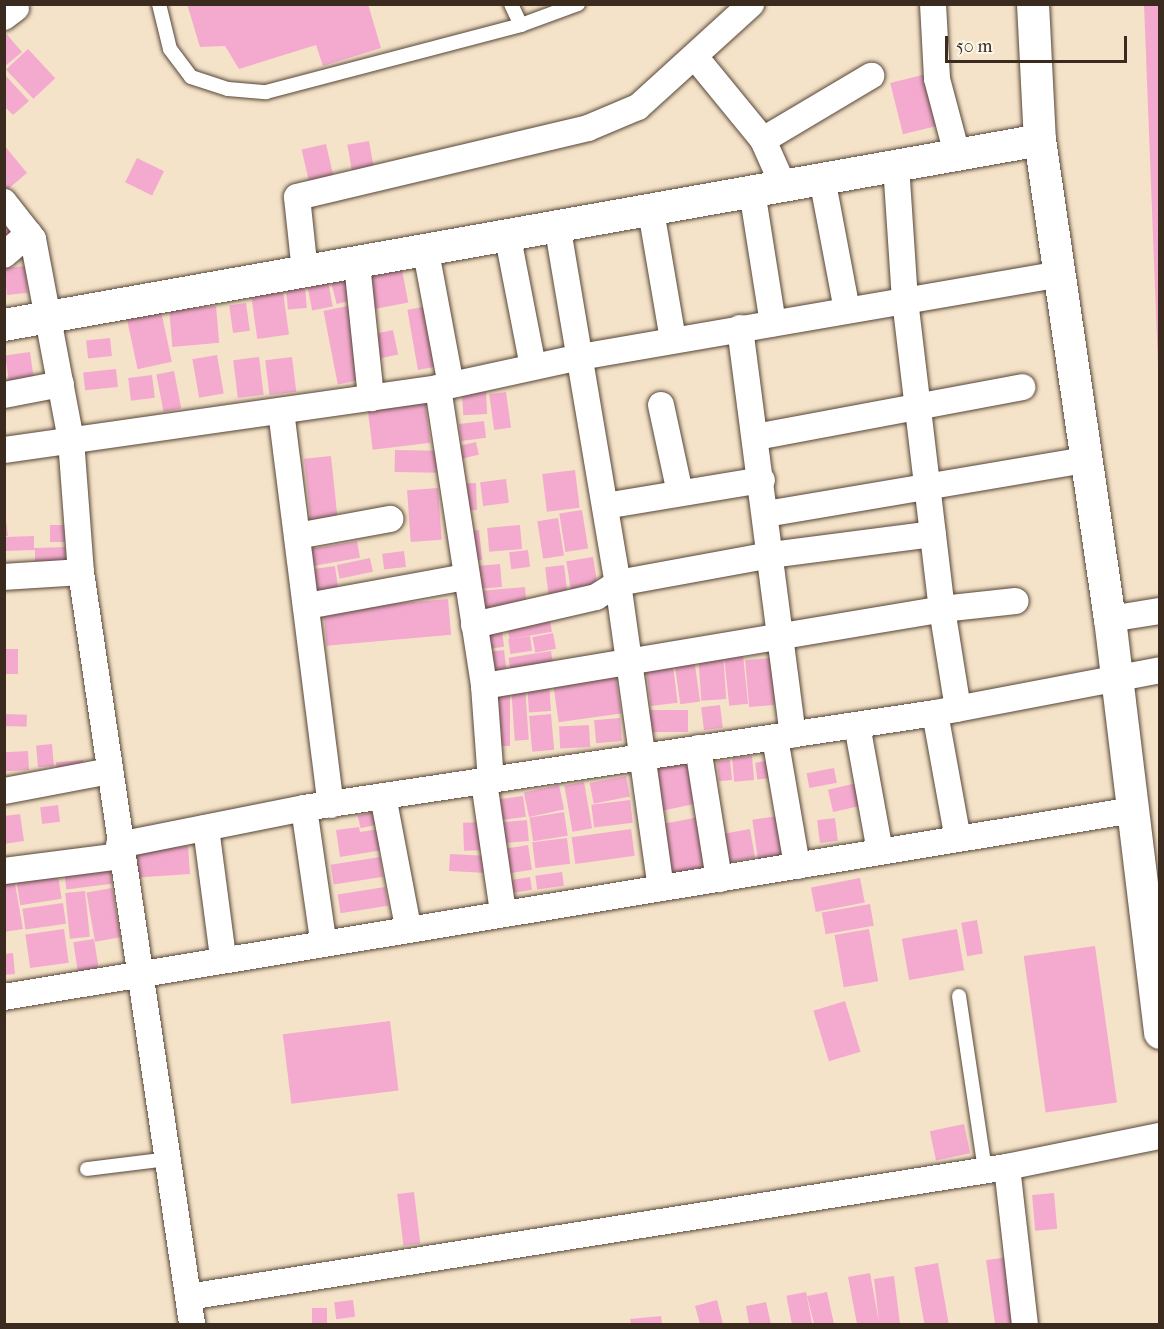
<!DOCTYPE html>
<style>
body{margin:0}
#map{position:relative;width:1164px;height:1329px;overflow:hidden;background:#f5e3c9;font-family:"IM FELL French Canon",serif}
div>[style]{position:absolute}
.building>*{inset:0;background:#f4aacf;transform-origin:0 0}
.roads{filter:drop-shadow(0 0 2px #574638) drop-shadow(0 0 2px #574638)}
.service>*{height:14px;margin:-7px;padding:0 7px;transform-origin:7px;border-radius:7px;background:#fff}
.minor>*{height:26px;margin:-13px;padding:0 13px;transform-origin:13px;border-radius:13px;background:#fff}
.tertiary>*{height:32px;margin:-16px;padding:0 16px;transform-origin:16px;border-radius:16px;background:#fff}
span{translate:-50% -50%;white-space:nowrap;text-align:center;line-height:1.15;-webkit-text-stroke:5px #fbf7ec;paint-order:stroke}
.frame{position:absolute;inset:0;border:6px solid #3b2a1e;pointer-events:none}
.scale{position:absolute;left:945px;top:36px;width:182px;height:27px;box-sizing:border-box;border:3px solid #3b2a1e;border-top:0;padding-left:8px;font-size:18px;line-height:21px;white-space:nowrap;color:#3b2a1e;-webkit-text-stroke:4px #fbf7ec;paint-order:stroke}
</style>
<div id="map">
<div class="building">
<i style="clip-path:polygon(187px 4px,368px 4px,381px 48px,323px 66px,316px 45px,239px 69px,225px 46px,200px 47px)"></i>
<i style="clip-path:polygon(1144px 4px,1160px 4px,1160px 365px,1158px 365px)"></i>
<i style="clip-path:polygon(4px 31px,22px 52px,4px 67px)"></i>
<i style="left:28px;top:49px;width:40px;height:30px;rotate:47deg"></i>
<i style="left:930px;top:73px;width:53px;height:41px;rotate:76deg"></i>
<i style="clip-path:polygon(4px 74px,29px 101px,13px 115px,4px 106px)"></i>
<i style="left:369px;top:141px;width:34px;height:22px;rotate:80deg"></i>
<i style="left:326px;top:144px;width:36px;height:25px;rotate:77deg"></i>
<i style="clip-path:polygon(4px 145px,27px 173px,8px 189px,4px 185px)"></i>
<i style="left:137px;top:158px;width:30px;height:27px;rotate:26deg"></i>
<i style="clip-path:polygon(4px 216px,19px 235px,4px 246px)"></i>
<i style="left:25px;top:266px;width:27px;height:21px;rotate:84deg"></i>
<i style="left:402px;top:270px;width:33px;height:41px;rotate:79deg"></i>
<i style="left:350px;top:275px;width:25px;height:20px;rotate:76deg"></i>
<i style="left:328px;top:282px;width:25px;height:21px;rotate:79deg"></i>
<i style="left:305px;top:287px;width:21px;height:19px;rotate:85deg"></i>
<i style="left:283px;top:292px;width:43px;height:32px;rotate:82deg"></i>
<i style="left:246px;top:303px;width:28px;height:17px;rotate:82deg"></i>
<i style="left:216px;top:306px;width:37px;height:47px;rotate:85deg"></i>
<i style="left:348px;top:306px;width:75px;height:25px;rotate:79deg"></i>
<i style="left:429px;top:306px;width:61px;height:22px;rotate:80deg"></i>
<i style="left:161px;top:311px;width:52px;height:35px;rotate:78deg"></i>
<i style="left:393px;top:330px;width:25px;height:23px;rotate:78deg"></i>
<i style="left:110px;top:338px;width:18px;height:24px;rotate:84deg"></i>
<i style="left:30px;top:352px;width:29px;height:25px;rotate:82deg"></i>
<i style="left:217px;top:355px;width:39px;height:25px;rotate:80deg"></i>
<i style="left:259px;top:357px;width:38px;height:26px;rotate:83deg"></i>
<i style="left:292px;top:357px;width:35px;height:27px;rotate:83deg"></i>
<i style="left:116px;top:369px;width:18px;height:33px;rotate:84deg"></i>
<i style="left:174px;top:371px;width:38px;height:18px;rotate:79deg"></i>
<i style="left:152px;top:375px;width:23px;height:24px;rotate:83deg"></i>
<i style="left:486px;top:392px;width:22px;height:24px;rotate:87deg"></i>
<i style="left:506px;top:392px;width:36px;height:17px;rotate:82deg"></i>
<i style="left:425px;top:400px;width:43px;height:58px;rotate:83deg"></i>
<i style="left:484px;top:421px;width:17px;height:25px;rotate:83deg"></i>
<i style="left:476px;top:442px;width:13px;height:18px;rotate:77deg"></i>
<i style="left:395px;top:450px;width:42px;height:22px;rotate:1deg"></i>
<i style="left:331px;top:456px;width:66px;height:27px;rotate:84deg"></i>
<i style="left:575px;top:470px;width:38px;height:33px;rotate:83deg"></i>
<i style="left:506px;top:479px;width:24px;height:26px;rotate:83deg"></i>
<i style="left:476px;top:483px;width:27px;height:16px;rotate:88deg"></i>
<i style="left:438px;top:488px;width:52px;height:31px;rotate:86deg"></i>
<i style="left:582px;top:510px;width:39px;height:23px;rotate:81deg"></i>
<i style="left:558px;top:518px;width:38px;height:21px;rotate:81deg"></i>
<i style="clip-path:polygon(4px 520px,6px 520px,8px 536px,4px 536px)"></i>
<i style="left:50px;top:525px;width:16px;height:17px"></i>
<i style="left:520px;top:525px;width:24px;height:33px;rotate:85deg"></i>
<i style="left:479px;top:530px;width:30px;height:16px;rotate:84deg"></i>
<i style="clip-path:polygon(34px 536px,34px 548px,65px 547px,66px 568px,35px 569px,35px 550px,5px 551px,5px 537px)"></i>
<i style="left:357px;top:541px;width:17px;height:49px;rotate:80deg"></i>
<i style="left:528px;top:550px;width:17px;height:19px;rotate:83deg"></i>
<i style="left:404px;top:551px;width:16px;height:22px;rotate:83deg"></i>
<i style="left:593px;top:557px;width:33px;height:27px;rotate:81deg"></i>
<i style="left:370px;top:558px;width:14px;height:34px;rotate:78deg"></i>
<i style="left:500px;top:564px;width:23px;height:27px;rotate:85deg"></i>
<i style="left:564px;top:565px;width:32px;height:19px;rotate:83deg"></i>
<i style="left:335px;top:566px;width:29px;height:23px;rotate:82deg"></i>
<i style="left:525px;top:587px;width:22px;height:49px;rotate:85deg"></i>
<i style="left:448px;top:599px;width:36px;height:125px;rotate:85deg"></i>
<i style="left:549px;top:615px;width:17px;height:43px;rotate:80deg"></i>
<i style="left:502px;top:632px;width:15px;height:18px;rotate:82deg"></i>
<i style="left:553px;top:633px;width:16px;height:21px;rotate:79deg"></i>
<i style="left:530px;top:636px;width:15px;height:22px;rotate:82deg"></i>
<i style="left:4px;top:649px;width:14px;height:25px"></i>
<i style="left:504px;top:650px;width:24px;height:17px;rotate:83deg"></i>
<i style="left:551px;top:651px;width:18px;height:43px;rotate:81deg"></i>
<i style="left:723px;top:652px;width:47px;height:25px;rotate:86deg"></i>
<i style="left:743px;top:655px;width:49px;height:19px;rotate:84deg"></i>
<i style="left:672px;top:657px;width:46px;height:27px;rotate:83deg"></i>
<i style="left:694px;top:658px;width:44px;height:20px;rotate:82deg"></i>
<i style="left:771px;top:658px;width:47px;height:26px;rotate:85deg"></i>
<i style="left:615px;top:671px;width:43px;height:63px;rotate:82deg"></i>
<i style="left:549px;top:683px;width:28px;height:22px;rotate:86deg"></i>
<i style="left:525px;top:686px;width:54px;height:14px;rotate:86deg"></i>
<i style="left:497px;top:690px;width:13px;height:56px"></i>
<i style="left:720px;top:705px;width:23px;height:19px;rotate:83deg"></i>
<i style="left:649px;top:710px;width:39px;height:22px"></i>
<i style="left:4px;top:714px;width:23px;height:12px;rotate:2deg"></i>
<i style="left:551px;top:714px;width:36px;height:22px;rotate:85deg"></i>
<i style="left:620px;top:718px;width:23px;height:26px;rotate:85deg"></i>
<i style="left:589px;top:725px;width:22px;height:30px;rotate:87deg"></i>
<i style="left:52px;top:744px;width:22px;height:16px;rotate:85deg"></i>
<i style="left:28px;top:751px;width:19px;height:24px;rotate:87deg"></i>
<i style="left:752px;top:756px;width:24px;height:20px;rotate:85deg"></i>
<i style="left:694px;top:759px;width:44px;height:45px;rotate:78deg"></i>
<i style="left:83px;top:760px;width:11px;height:27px;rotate:85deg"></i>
<i style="left:730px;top:760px;width:20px;height:13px;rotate:84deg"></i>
<i style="left:777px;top:760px;width:17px;height:22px;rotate:83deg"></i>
<i style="left:834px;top:768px;width:15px;height:28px;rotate:79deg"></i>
<i style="left:626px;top:776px;width:21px;height:37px;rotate:79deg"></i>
<i style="left:584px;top:782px;width:47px;height:20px;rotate:80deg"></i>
<i style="left:861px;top:782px;width:23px;height:34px;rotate:77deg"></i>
<i style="left:559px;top:785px;width:25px;height:36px;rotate:78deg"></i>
<i style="left:523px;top:796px;width:21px;height:31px;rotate:82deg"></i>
<i style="left:630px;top:800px;width:23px;height:39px;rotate:83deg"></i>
<i style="left:58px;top:805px;width:17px;height:18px;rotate:83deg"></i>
<i style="left:382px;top:810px;width:13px;height:25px;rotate:77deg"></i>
<i style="left:564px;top:812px;width:24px;height:35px;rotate:81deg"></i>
<i style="clip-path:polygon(20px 814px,24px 841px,4px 844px,4px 816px)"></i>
<i style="left:786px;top:815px;width:42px;height:34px;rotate:82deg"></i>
<i style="left:704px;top:816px;width:51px;height:46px;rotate:79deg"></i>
<i style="left:835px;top:818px;width:23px;height:18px;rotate:83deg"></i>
<i style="left:527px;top:820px;width:21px;height:31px;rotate:85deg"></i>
<i style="left:485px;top:822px;width:28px;height:22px;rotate:88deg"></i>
<i style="clip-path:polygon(359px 827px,360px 832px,386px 828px,389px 849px,340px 857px,336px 830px)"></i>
<i style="left:631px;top:829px;width:27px;height:60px;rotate:82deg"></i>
<i style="left:750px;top:829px;width:29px;height:31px;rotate:80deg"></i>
<i style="left:567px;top:838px;width:26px;height:35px;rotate:83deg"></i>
<i style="left:528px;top:845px;width:25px;height:29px;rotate:81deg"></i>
<i style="left:188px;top:846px;width:28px;height:52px;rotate:86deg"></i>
<i style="left:450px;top:854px;width:38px;height:17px;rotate:3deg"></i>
<i style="left:380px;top:857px;width:20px;height:50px;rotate:81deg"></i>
<i style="left:110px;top:867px;width:17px;height:46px;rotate:83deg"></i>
<i style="left:57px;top:869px;width:30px;height:42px;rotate:81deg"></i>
<i style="left:562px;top:872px;width:14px;height:27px;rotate:82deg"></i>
<i style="left:530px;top:877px;width:13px;height:26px;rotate:81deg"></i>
<i style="clip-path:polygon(14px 878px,23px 929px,4px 932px,4px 879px)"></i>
<i style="left:860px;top:878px;width:25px;height:50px;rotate:79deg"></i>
<i style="left:385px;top:887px;width:19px;height:48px;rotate:81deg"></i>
<i style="left:112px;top:888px;width:50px;height:26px;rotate:80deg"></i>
<i style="left:85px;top:891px;width:46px;height:20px;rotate:84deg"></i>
<i style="left:63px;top:903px;width:21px;height:41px;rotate:82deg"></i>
<i style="left:870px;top:904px;width:22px;height:49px;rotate:80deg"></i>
<i style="left:977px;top:920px;width:34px;height:16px;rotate:80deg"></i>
<i style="left:64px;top:929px;width:34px;height:39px;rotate:82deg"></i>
<i style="left:869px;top:929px;width:53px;height:35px;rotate:80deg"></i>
<i style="left:957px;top:929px;width:42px;height:56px;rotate:80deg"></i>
<i style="left:94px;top:939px;width:30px;height:21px;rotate:81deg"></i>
<i style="left:1095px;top:946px;width:158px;height:72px;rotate:82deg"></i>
<i style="clip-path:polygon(13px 953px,15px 974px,4px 975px,4px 954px)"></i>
<i style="left:845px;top:1001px;width:53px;height:33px;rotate:73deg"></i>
<i style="left:390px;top:1021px;width:70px;height:108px;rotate:83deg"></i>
<i style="left:964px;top:1124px;width:30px;height:35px;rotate:78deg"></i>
<i style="left:414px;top:1192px;width:52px;height:17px;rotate:83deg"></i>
<i style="left:1054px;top:1193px;width:36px;height:22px;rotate:85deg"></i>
<i style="clip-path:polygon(1010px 1257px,1015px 1324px,995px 1324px,986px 1260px)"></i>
<i style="left:938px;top:1263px;width:62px;height:24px;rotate:80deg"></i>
<i style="clip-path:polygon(870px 1273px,879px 1322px,874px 1279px,894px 1276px,900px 1324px,857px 1324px,848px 1277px)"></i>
<i style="left:806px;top:1292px;width:33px;height:20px;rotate:79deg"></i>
<i style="clip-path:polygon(827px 1292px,834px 1324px,814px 1324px,807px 1296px)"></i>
<i style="left:353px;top:1300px;width:17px;height:19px;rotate:83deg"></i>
<i style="clip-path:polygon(717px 1300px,723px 1324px,700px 1324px,695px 1306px)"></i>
<i style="clip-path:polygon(766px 1302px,771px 1324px,749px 1324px,746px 1306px)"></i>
<i style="left:312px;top:1308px;width:15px;height:16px"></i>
<i style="clip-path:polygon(661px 1316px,662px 1324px,631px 1324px,630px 1319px)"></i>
</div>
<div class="roads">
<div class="service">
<i style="left:159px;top:4px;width:46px;rotate:76.3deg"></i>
<i style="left:170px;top:49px;width:35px;rotate:53deg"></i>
<i style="left:191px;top:77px;width:39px;rotate:18deg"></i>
<i style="left:228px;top:89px;width:38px;rotate:5deg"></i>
<i style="left:266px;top:92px;width:264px;rotate:-14.7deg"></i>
<i style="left:521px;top:25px;width:61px;rotate:-20.2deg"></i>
<i style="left:511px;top:4px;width:23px;rotate:65deg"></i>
<i style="left:959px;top:996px;width:176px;rotate:81.5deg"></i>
<i style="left:87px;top:1169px;width:82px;rotate:-7deg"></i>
</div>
<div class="minor">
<i style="left:933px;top:4px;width:75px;rotate:86.9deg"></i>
<i style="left:937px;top:79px;width:78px;rotate:75.1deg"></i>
<i style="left:4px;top:17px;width:15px;rotate:-37deg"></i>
<i style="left:696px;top:58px;width:106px;rotate:50.7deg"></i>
<i style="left:763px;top:140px;width:49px;rotate:66deg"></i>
<i style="left:763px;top:140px;width:126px;rotate:-30.7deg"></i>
<i style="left:896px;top:165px;width:135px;rotate:86.2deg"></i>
<i style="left:905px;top:300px;width:311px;rotate:83.2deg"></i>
<i style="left:942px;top:609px;width:74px;rotate:-6.2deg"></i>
<i style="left:822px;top:178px;width:134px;rotate:79.3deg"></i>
<i style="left:752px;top:191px;width:134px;rotate:81deg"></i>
<i style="left:4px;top:202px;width:47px;rotate:51.9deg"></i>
<i style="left:33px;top:239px;width:205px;rotate:79.3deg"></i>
<i style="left:71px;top:440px;width:132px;rotate:85.7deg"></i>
<i style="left:81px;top:572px;width:760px;rotate:81.6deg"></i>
<i style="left:651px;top:211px;width:131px;rotate:80.3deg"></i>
<i style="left:558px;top:230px;width:358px;rotate:80.4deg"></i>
<i style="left:618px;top:583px;width:308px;rotate:82deg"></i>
<i style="left:508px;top:238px;width:131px;rotate:79deg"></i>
<i style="left:426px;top:252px;width:135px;rotate:79.4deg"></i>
<i style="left:4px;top:255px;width:33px;rotate:-41deg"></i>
<i style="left:357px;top:264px;width:135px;rotate:84deg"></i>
<i style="left:305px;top:272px;width:75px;rotate:-96.1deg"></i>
<i style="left:297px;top:197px;width:299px;rotate:-13.3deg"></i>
<i style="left:588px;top:128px;width:54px;rotate:-22.8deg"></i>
<i style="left:638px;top:107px;width:153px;rotate:-42.3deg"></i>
<i style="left:740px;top:328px;width:410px;rotate:82.6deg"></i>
<i style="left:438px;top:388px;width:302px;rotate:81.2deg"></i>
<i style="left:484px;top:686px;width:95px;rotate:85.8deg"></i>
<i style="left:4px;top:395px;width:58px;rotate:-10.9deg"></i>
<i style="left:661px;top:405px;width:90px;rotate:77.8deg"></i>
<i style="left:281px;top:411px;width:397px;rotate:82.8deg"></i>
<i style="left:756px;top:437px;width:271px;rotate:-10.6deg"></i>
<i style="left:4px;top:450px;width:438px;rotate:-8.1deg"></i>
<i style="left:438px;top:388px;width:145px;rotate:-12.3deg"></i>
<i style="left:580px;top:357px;width:486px;rotate:-9.8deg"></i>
<i style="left:605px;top:506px;width:159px;rotate:-9.4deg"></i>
<i style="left:766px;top:514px;width:325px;rotate:-9.6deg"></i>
<i style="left:297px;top:536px;width:95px;rotate:-10.4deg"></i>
<i style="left:4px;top:577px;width:77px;rotate:-3.7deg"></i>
<i style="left:307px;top:606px;width:161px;rotate:-10.4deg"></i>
<i style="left:1110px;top:619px;width:51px;rotate:-9.1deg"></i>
<i style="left:474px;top:625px;width:125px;rotate:-12.9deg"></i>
<i style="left:596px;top:597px;width:26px;rotate:-32deg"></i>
<i style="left:618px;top:583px;width:156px;rotate:-10.4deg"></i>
<i style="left:771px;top:555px;width:163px;rotate:-7.4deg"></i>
<i style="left:484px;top:686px;width:464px;rotate:-9.5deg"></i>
<i style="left:942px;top:609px;width:101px;rotate:80.9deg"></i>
<i style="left:935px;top:713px;width:128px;rotate:79.7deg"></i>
<i style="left:857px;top:725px;width:129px;rotate:79.7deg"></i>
<i style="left:775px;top:738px;width:130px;rotate:80.2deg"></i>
<i style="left:698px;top:748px;width:133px;rotate:80.9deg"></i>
<i style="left:484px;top:782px;width:132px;rotate:81.7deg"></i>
<i style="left:4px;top:791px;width:108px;rotate:-10.7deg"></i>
<i style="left:383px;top:796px;width:133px;rotate:79.2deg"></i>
<i style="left:304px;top:808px;width:133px;rotate:81.8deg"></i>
<i style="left:206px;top:828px;width:131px;rotate:82.5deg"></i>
<i style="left:119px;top:845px;width:189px;rotate:-11.3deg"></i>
<i style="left:304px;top:808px;width:638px;rotate:-8.56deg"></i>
<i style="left:935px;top:713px;width:229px;rotate:-10.8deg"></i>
<i style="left:4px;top:871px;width:118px;rotate:-7.3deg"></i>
<i style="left:4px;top:997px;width:1144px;rotate:-9.4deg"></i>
<i style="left:1007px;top:1167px;width:158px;rotate:83.5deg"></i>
<i style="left:188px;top:1297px;width:829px;rotate:-9.02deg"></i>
<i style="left:1007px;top:1167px;width:156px;rotate:-11.5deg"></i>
</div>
<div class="tertiary">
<i style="left:1033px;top:4px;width:136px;rotate:87.1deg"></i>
<i style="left:1040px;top:140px;width:484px;rotate:81.7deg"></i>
<i style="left:1110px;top:619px;width:417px;rotate:83.1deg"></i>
<i style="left:4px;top:325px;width:1052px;rotate:-10.12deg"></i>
</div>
</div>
<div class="frame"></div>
<div class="scale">50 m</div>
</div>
